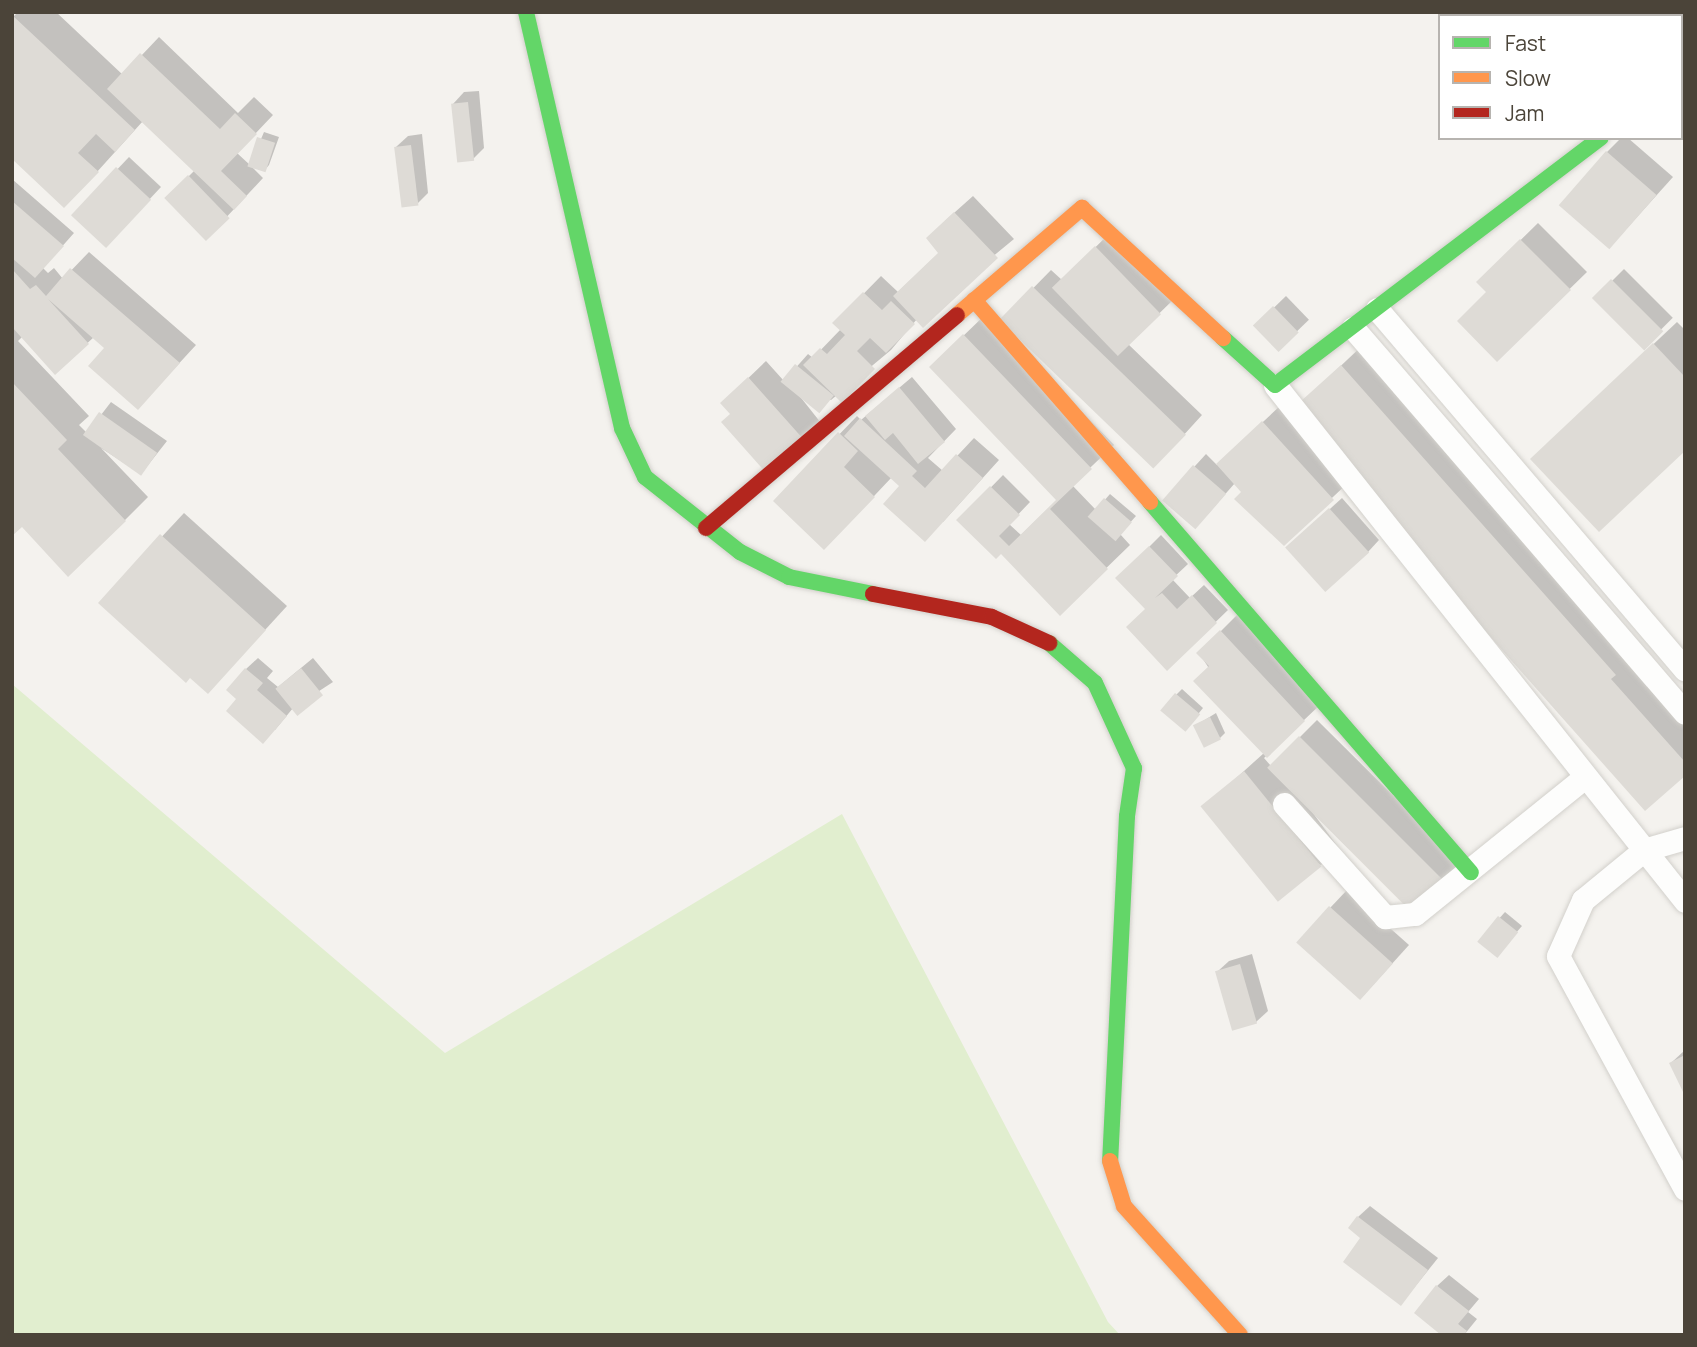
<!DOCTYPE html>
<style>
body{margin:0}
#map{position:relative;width:1697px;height:1347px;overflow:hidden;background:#f4f2ee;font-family:Manrope,sans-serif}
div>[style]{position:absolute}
.green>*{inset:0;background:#e1eecf}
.shadow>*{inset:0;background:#0003;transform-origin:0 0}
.building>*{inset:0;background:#dedbd6;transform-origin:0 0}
.roads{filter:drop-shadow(0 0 2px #d2d0cb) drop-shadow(0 0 2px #d2d0cb)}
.street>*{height:23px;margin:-11.5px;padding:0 11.5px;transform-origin:11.5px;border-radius:11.5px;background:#fdfdfc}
.fast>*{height:16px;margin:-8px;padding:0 8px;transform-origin:8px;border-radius:8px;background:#63d668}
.slow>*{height:16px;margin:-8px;padding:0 8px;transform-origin:8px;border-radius:8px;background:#ff974d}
.jam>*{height:16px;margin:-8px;padding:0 8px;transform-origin:8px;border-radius:8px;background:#b3261e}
span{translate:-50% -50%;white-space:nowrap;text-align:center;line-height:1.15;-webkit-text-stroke:5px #fff;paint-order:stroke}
.frame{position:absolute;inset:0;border:14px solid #4b4439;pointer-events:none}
.legend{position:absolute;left:1438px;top:14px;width:245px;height:126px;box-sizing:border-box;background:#fff;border:2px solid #b7b4b0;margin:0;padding:9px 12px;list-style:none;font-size:21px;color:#4b4439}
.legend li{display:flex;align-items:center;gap:14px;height:35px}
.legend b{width:35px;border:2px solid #b7b4b0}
</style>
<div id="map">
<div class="green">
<i style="clip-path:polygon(12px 684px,445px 1053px,842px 814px,1108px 1322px,1120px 1335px,12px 1335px)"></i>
</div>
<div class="shadow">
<i style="clip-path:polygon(18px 12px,56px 12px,123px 75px,159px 37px,238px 113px,254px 97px,273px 115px,237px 153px,250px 165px,264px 132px,279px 137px,269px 165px,264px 171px,252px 167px,263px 178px,207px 238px,167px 198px,195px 170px,143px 121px,87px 183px,12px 18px)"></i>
<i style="clip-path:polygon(479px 91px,484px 148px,473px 159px,453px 104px,464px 92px)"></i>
<i style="clip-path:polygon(422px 134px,428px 193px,417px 204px,396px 147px,408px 136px)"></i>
<i style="clip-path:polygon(1621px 138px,1628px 138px,1673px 177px,1610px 247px,1607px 152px)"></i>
<i style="clip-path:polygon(129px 157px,161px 187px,117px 234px,74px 215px)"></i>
<i style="clip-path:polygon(12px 179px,74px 233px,43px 268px,48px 273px,54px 268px,63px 279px,89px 252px,196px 345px,138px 408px,106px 347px,94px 337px,56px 372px,23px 336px,18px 341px,89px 416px,79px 425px,87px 433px,111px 402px,167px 441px,141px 474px,101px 448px,148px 497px,125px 520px,22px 525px,12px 534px)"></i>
<i style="clip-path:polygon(973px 196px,1014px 239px,917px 319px,891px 350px,831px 400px,798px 394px,821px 423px,804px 440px,732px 413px,740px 386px,766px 361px,784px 381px,808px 354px,813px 358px,841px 329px,835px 323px,881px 276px,898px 292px,940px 252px,945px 221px)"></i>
<i style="clip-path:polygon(1538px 223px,1587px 272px,1497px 360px,1488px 292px,1478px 282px)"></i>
<i style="clip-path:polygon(1113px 230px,1177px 296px,1128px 344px,1202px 415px,1171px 449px,1002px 320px,1051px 270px,1062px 280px)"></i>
<i style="left:1624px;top:269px;width:69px;height:41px;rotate:45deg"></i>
<i style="left:1286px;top:296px;width:33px;height:42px;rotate:46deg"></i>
<i style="clip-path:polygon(987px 313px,1114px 445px,1072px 485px,1096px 510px,1110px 494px,1136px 516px,1120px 534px,1130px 545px,1060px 613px,1001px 552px,959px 520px,1003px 475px,1030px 502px,1009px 524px,1021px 535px,1058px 499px,931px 367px)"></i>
<i style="clip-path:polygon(1677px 322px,1685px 330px,1685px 450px,1556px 436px)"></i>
<i style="clip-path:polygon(1365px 343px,1685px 714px,1685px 774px,1293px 411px)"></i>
<i style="clip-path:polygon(912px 377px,956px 429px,928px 458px,943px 471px,974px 438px,999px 460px,943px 522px,892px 477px,842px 530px,775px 501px,857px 416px,861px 420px)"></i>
<i style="clip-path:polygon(1281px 405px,1350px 481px,1284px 543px,1235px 483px,1206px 516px,1164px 500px,1206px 454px,1217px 465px)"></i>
<i style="clip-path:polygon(1342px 498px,1379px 540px,1368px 552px,1299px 537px)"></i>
<i style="clip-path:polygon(184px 513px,287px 606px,230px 668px,100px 603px)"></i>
<i style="clip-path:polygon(1161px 535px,1188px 564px,1172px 579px,1190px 598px,1204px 585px,1228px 610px,1167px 669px,1147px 609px,1118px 578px)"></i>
<i style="clip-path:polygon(1238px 614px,1322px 703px,1264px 758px,1271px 766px,1317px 720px,1464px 866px,1416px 914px,1307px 805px,1338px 847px,1321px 865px,1204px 807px,1264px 753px,1199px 653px)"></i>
<i style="clip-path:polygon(258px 658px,273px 671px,267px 678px,278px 687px,313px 658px,333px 682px,293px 708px,275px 730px,238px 699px,246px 669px)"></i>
<i style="clip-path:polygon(1182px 689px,1203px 708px,1190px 724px,1176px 695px)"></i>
<i style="clip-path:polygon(1216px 713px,1225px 733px,1220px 738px,1195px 726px)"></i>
<i style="clip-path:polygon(1347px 890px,1409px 945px,1362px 997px,1330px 908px)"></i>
<i style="clip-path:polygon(1505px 912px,1522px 926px,1501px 950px,1479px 941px)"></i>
<i style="clip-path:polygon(1252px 954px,1268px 1011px,1256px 1022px,1217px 972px,1229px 961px)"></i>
<i style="clip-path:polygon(1685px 1050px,1685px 1092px,1671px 1063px)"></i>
<i style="clip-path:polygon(1370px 1206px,1438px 1258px,1401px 1304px,1363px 1238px,1358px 1217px)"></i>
<i style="clip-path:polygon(1449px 1275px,1479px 1299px,1468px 1312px,1477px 1319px,1464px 1335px,1437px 1286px)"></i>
</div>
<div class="building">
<i style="clip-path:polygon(12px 15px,135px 130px,115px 152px,96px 134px,78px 153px,99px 172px,64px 208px,12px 159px)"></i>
<i style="clip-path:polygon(140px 53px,220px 129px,235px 113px,257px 134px,221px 171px,247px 196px,234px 210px,107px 89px)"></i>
<i style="left:468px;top:102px;width:59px;height:17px;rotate:84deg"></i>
<i style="left:257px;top:137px;width:19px;height:31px;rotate:18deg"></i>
<i style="left:411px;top:145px;width:61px;height:17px;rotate:83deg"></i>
<i style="left:1606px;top:151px;width:67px;height:72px;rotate:41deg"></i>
<i style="left:116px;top:167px;width:48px;height:66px;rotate:43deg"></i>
<i style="left:188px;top:175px;width:60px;height:33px;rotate:46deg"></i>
<i style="clip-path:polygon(12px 201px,64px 246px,35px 278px,12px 258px)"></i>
<i style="clip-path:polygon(954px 212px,998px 258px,923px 328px,893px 296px,938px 253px,926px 238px)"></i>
<i style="clip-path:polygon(1520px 239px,1571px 290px,1497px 362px,1457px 321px,1486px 292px,1476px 282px)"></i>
<i style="left:1095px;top:246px;width:95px;height:60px;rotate:46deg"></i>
<i style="clip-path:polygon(70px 268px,180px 363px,138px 410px,88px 366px,104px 348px,48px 299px,89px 344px,55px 375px,12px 327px,12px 269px,30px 289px,36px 285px,46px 296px)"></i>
<i style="left:1611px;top:279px;width:74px;height:27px;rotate:45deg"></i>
<i style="left:1032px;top:286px;width:214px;height:47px;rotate:44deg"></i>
<i style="clip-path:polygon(863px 292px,882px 310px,891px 301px,915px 324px,886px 353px,870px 338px,857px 351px,875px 369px,842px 403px,803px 365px,820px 348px,827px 354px,845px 335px,832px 323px)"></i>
<i style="left:1273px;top:306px;width:37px;height:28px;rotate:46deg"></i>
<i style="clip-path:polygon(963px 334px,1092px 469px,1050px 509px,1108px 569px,1060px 616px,1001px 554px,996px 559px,956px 520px,990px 486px,1020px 515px,999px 536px,1009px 546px,1056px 500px,929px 367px)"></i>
<i style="clip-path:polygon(1653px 343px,1685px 377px,1685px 451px,1599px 532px,1530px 459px)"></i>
<i style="left:795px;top:364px;width:50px;height:23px;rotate:39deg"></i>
<i style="clip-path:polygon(1341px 365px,1616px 675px,1611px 679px,1685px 762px,1685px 776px,1645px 811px,1290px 411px)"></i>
<i style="clip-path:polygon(748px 377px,805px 441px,768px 475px,721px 422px,730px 414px,720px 403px)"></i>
<i style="clip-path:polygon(12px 382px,67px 440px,58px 449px,126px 521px,68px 577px,22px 527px,12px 536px)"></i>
<i style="clip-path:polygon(899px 387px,945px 442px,918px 464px,893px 433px,885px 440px,865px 416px)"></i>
<i style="left:99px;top:412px;width:71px;height:28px;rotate:35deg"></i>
<i style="clip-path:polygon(860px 418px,917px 471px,912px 476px,925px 488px,956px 454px,983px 478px,925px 542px,883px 504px,899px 486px,844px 436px)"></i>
<i style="clip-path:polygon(1262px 421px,1334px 500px,1284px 546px,1234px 499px,1241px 492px,1216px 464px)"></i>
<i style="clip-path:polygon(838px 432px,858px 451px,844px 467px,875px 497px,824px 550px,773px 501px)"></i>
<i style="left:1193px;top:465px;width:44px;height:47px;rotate:41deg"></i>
<i style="left:1104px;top:498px;width:37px;height:25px;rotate:41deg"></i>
<i style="left:1329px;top:508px;width:60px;height:59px;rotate:48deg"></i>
<i style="clip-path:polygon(160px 534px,266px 630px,208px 694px,190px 678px,186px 683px,98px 603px)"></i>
<i style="clip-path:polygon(1149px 546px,1178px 576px,1155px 598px,1162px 593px,1177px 609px,1192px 595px,1217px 623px,1167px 671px,1126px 627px,1145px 609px,1115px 578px)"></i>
<i style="clip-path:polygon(1220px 630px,1305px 721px,1267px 758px,1193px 681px,1209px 666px,1196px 653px)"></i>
<i style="clip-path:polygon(245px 668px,263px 683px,257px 690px,287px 716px,263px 744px,226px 711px,236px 699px,226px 690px)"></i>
<i style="left:301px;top:668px;width:35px;height:33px;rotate:51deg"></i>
<i style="left:1175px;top:693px;width:33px;height:23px;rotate:40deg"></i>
<i style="left:1210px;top:717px;width:25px;height:19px;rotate:64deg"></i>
<i style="left:1299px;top:736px;width:210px;height:45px;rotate:45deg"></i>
<i style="left:1244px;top:771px;width:123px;height:56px;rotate:51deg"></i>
<i style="left:1329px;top:906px;width:86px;height:49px;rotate:42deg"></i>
<i style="left:1498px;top:916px;width:26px;height:33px;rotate:39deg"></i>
<i style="left:1240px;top:964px;width:62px;height:26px;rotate:74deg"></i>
<i style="clip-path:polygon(1685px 1055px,1685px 1096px,1669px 1063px)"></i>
<i style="clip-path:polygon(1357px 1216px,1428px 1270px,1401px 1306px,1343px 1262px,1360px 1238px,1348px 1228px)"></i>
<i style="clip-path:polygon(1436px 1285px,1469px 1311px,1458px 1324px,1467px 1331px,1464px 1335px,1441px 1335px,1414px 1313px)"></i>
</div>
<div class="roads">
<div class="street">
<i style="left:1681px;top:77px;width:5px;rotate:-37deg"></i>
<i style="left:1377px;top:309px;width:474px;rotate:49.5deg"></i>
<i style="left:1353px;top:328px;width:508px;rotate:49.23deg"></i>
<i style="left:1275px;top:385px;width:659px;rotate:51.53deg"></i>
<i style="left:1284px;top:804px;width:152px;rotate:48.2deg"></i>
<i style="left:1385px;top:917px;width:30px;rotate:-6deg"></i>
<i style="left:1415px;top:914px;width:218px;rotate:-38.9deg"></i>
<i style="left:1685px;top:838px;width:43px;rotate:163.7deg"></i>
<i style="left:1644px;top:850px;width:79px;rotate:140.7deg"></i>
<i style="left:1583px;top:900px;width:61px;rotate:114.1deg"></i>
<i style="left:1558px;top:956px;width:265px;rotate:61.4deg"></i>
</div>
<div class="fast">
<i style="left:526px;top:12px;width:427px;rotate:77deg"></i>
<i style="left:622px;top:428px;width:54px;rotate:64.9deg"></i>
<i style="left:645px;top:477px;width:121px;rotate:38.3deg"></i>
<i style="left:740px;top:552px;width:55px;rotate:27deg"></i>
<i style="left:789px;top:577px;width:86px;rotate:11.4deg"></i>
<i style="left:1223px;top:338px;width:70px;rotate:42.1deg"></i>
<i style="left:1275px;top:385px;width:409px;rotate:-37.2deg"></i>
<i style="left:1150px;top:502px;width:490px;rotate:49.1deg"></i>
<i style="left:1049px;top:643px;width:61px;rotate:41deg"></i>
<i style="left:1095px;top:683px;width:94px;rotate:65.4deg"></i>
<i style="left:1134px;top:768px;width:49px;rotate:98.3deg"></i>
<i style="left:1127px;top:816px;width:345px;rotate:92.8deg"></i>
</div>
<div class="slow">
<i style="left:974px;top:300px;width:268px;rotate:48.9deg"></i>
<i style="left:957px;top:315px;width:165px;rotate:-40.6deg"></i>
<i style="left:1082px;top:208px;width:192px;rotate:42.7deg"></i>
<i style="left:1110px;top:1161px;width:47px;rotate:72.7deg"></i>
<i style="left:1124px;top:1206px;width:173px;rotate:48deg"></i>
</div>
<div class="jam">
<i style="left:706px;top:528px;width:329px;rotate:-40.3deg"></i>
<i style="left:873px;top:594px;width:121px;rotate:10.9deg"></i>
<i style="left:992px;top:617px;width:63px;rotate:24.5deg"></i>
</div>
</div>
<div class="frame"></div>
<ul class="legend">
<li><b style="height:9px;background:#63d668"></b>Fast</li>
<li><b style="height:9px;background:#ff974d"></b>Slow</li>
<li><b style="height:9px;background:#b3261e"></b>Jam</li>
</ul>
</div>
